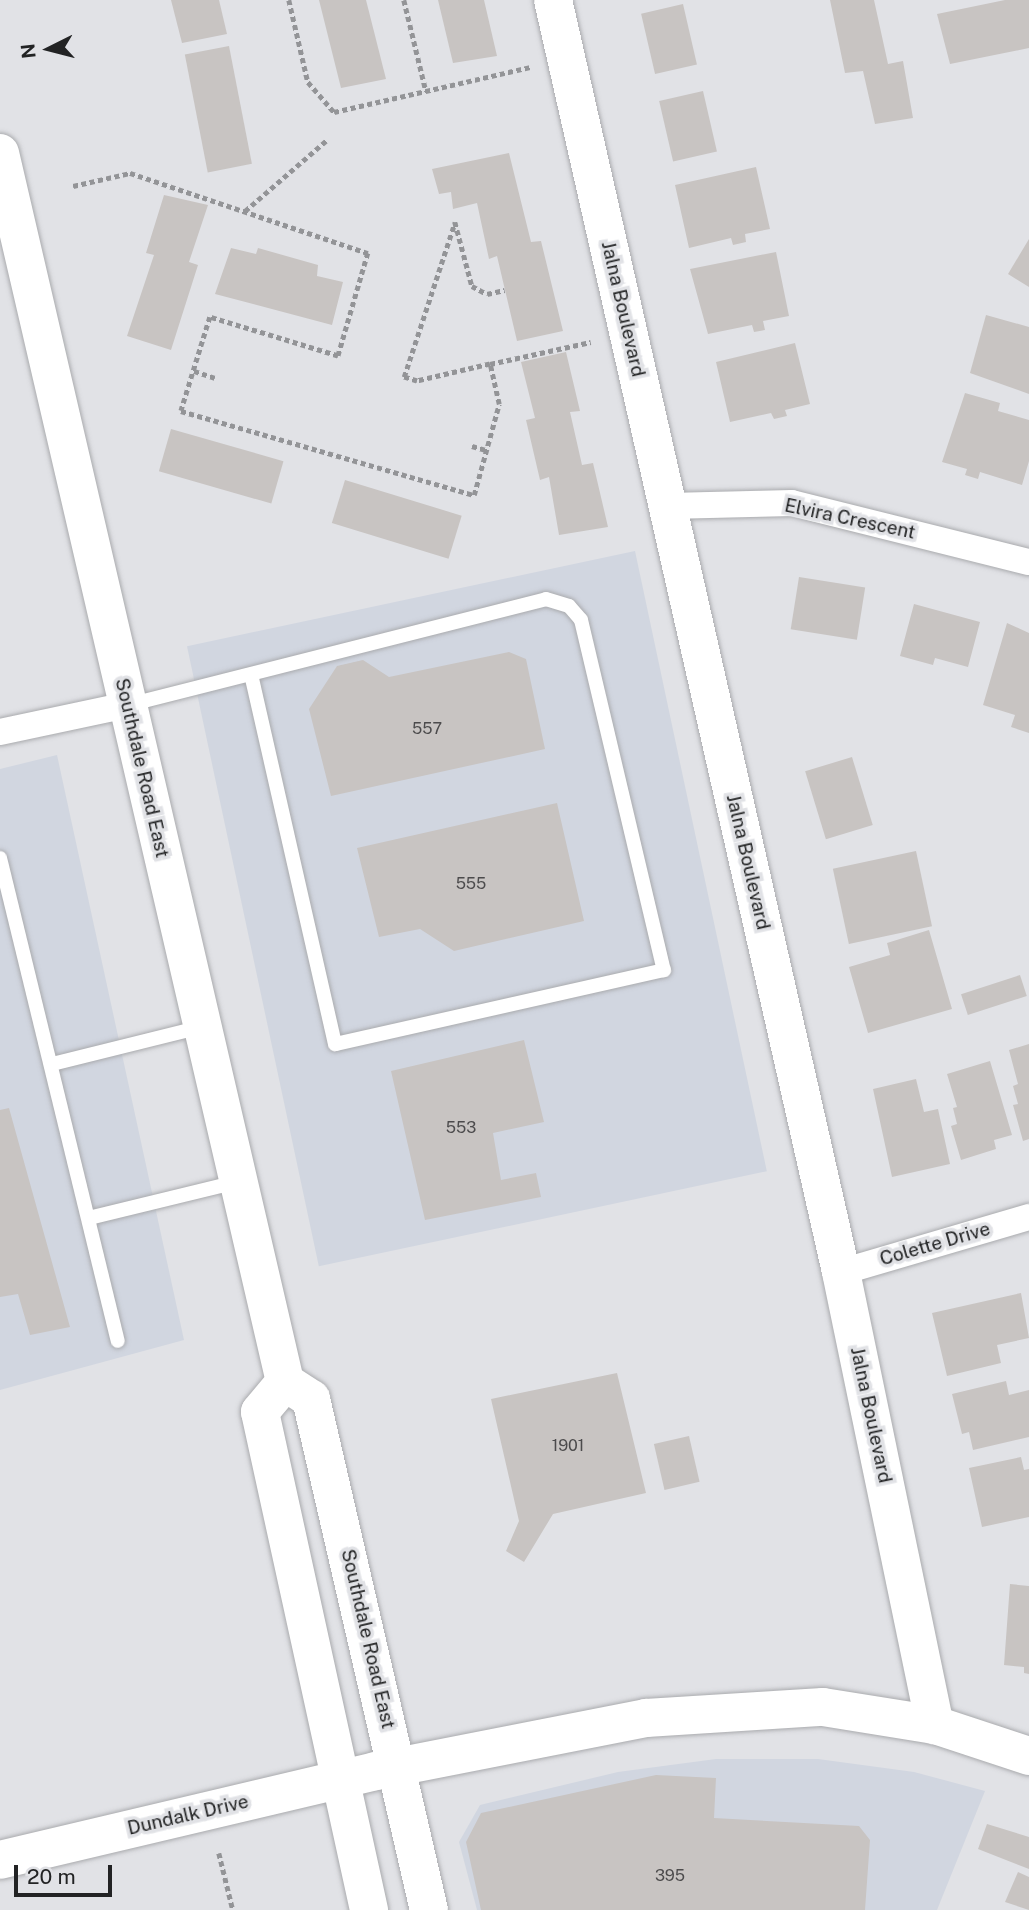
<!DOCTYPE html>
<style>
body{margin:0}
#map{position:relative;width:1029px;height:1910px;overflow:hidden;background:#e1e2e6;font-family:"Public Sans",sans-serif}
div>[style]{position:absolute}
.built>*{inset:0;background:#d1d6e0;transform-origin:0 0}
.building>*{inset:0;background:#c8c4c2;transform-origin:0 0}
.path>*{height:4.5px;margin-top:-2.25px;transform-origin:0;background:repeating-linear-gradient(90deg,#939497 0 5px,transparent 0 8.5px)}
.roads{filter:drop-shadow(0 0 2px #aaabae) drop-shadow(0 0 2px #aaabae)}
.lane>*{height:14px;margin:-7px;padding:0 7px;transform-origin:7px;border-radius:7px;background:#fff}
.street>*{height:26px;margin:-13px;padding:0 13px;transform-origin:13px;border-radius:13px;background:#fff}
.secondary>*{height:38px;margin:-19px;padding:0 19px;transform-origin:19px;border-radius:19px;background:#fff}
span{translate:-50% -50%;white-space:nowrap;text-align:center;line-height:1.15;-webkit-text-stroke:7px #e1e2e6;paint-order:stroke}
.number-label{font-size:16px;color:#4c4b4c}
.number-label span{-webkit-text-stroke-width:0}
.street-label{font-size:19px;color:#222324}
.north{position:absolute;left:14px;top:14px;width:70px;height:70px;-webkit-text-stroke:5px #e1e2e6;paint-order:stroke;rotate:264deg;font-size:19px;font-weight:700;line-height:28px;text-align:center;color:#222324}
.north::after{content:'';display:block;margin:auto;width:24px;height:32px;background:#222324;clip-path:polygon(50% 0,100% 100%,50% 72%,0 100%)}
.scale{position:absolute;left:14px;top:1865px;width:98px;height:32px;box-sizing:border-box;border:4px solid #222324;border-top:0;padding-left:9px;font-size:21px;line-height:24px;white-space:nowrap;color:#222324;-webkit-text-stroke:5px #e1e2e6;paint-order:stroke}
</style>
<div id="map">
<div class="built">
<i style="left:635px;top:551px;width:634px;height:458px;rotate:78deg"></i>
<i style="clip-path:polygon(57px 755px,184px 1340px,0 1390px,0 769px)"></i>
<i style="clip-path:polygon(716px 1759px,818px 1759px,914px 1772px,985px 1791px,937px 1910px,477px 1910px,459px 1842px,480px 1805px,618px 1772px)"></i>
</div>
<div class="building">
<i style="clip-path:polygon(171px 0,219px 0,227px 34px,182px 43px)"></i>
<i style="clip-path:polygon(319px 0,366px 0,386px 79px,341px 88px)"></i>
<i style="clip-path:polygon(438px 0,484px 0,497px 56px,453px 63px)"></i>
<i style="clip-path:polygon(830px 0,874px 0,888px 64px,903px 61px,913px 118px,875px 124px,863px 71px,845px 73px)"></i>
<i style="clip-path:polygon(1005px 0,1029px 0,1029px 48px,950px 64px,937px 14px)"></i>
<i style="left:683px;top:4px;width:62px;height:43px;rotate:77deg"></i>
<i style="left:229px;top:46px;width:120px;height:45px;rotate:79deg"></i>
<i style="left:703px;top:91px;width:62px;height:45px;rotate:77deg"></i>
<i style="clip-path:polygon(509px 153px,531px 242px,541px 241px,563px 331px,517px 341px,497px 256px,489px 259px,477px 203px,453px 209px,451px 192px,439px 194px,432px 169px)"></i>
<i style="clip-path:polygon(756px 167px,770px 229px,745px 234px,746px 242px,733px 245px,731px 238px,689px 248px,675px 185px)"></i>
<i style="clip-path:polygon(164px 195px,208px 205px,189px 262px,198px 265px,171px 350px,127px 336px,154px 255px,146px 253px)"></i>
<i style="clip-path:polygon(1029px 239px,1029px 287px,1008px 274px)"></i>
<i style="clip-path:polygon(231px 248px,256px 254px,258px 248px,318px 265px,317px 276px,343px 282px,332px 325px,215px 294px)"></i>
<i style="clip-path:polygon(776px 252px,789px 316px,763px 321px,765px 330px,754px 332px,752px 325px,708px 334px,690px 269px)"></i>
<i style="clip-path:polygon(986px 315px,1029px 327px,1029px 394px,970px 373px)"></i>
<i style="clip-path:polygon(795px 343px,810px 404px,785px 410px,787px 416px,774px 419px,771px 413px,730px 422px,716px 362px)"></i>
<i style="clip-path:polygon(566px 352px,580px 411px,570px 412px,582px 465px,593px 463px,608px 527px,559px 535px,549px 477px,540px 480px,526px 420px,535px 418px,521px 362px)"></i>
<i style="clip-path:polygon(965px 393px,1000px 403px,998px 411px,1029px 420px,1029px 461px,1022px 485px,980px 472px,978px 479px,965px 475px,967px 469px,942px 462px)"></i>
<i style="left:171px;top:429px;width:117px;height:44px;rotate:16deg"></i>
<i style="left:345px;top:480px;width:122px;height:45px;rotate:17deg"></i>
<i style="left:799px;top:577px;width:67px;height:53px;rotate:9deg"></i>
<i style="clip-path:polygon(914px 604px,980px 622px,968px 667px,935px 658px,933px 665px,900px 656px)"></i>
<i style="clip-path:polygon(1007px 623px,1029px 633px,1029px 733px,1011px 727px,1015px 715px,983px 705px)"></i>
<i style="clip-path:polygon(509px 652px,526px 659px,545px 749px,331px 796px,309px 709px,337px 666px,363px 660px,389px 677px)"></i>
<i style="left:852px;top:757px;width:71px;height:49px;rotate:73deg"></i>
<i style="clip-path:polygon(557px 803px,584px 921px,454px 951px,420px 929px,379px 937px,357px 848px)"></i>
<i style="left:916px;top:851px;width:77px;height:85px;rotate:78deg"></i>
<i style="clip-path:polygon(929px 930px,952px 1009px,868px 1033px,849px 967px,890px 955px,887px 943px)"></i>
<i style="left:1020px;top:975px;width:22px;height:62px;rotate:72deg"></i>
<i style="clip-path:polygon(524px 1040px,544px 1122px,493px 1133px,501px 1180px,536px 1173px,541px 1197px,425px 1220px,391px 1071px)"></i>
<i style="clip-path:polygon(1029px 1044px,1029px 1139px,1023px 1141px,1013px 1105px,1018px 1104px,1013px 1086px,1018px 1084px,1009px 1050px)"></i>
<i style="clip-path:polygon(990px 1061px,1012px 1135px,994px 1140px,996px 1149px,961px 1160px,951px 1126px,957px 1124px,953px 1108px,957px 1107px,947px 1074px)"></i>
<i style="clip-path:polygon(916px 1079px,924px 1112px,938px 1109px,950px 1164px,892px 1177px,873px 1089px)"></i>
<i style="clip-path:polygon(9px 1108px,70px 1327px,30px 1335px,18px 1294px,0 1297px,0 1110px)"></i>
<i style="clip-path:polygon(1021px 1293px,1029px 1338px,997px 1345px,1001px 1363px,947px 1376px,932px 1313px)"></i>
<i style="clip-path:polygon(617px 1373px,646px 1493px,553px 1514px,524px 1562px,506px 1551px,519px 1521px,491px 1399px)"></i>
<i style="clip-path:polygon(1006px 1381px,1009px 1395px,1029px 1390px,1029px 1437px,973px 1450px,969px 1432px,962px 1434px,952px 1394px)"></i>
<i style="left:689px;top:1436px;width:47px;height:36px;rotate:77deg"></i>
<i style="clip-path:polygon(1021px 1457px,1024px 1470px,1029px 1469px,1029px 1517px,982px 1527px,969px 1468px)"></i>
<i style="clip-path:polygon(1010px 1584px,1029px 1586px,1029px 1674px,1024px 1673px,1024px 1667px,1004px 1665px)"></i>
<i style="clip-path:polygon(656px 1775px,716px 1778px,714px 1818px,859px 1826px,870px 1840px,865px 1910px,481px 1910px,466px 1842px,481px 1813px)"></i>
<i style="clip-path:polygon(987px 1824px,1029px 1837px,1029px 1869px,978px 1849px)"></i>
<i style="clip-path:polygon(1018px 1872px,1029px 1877px,1029px 1910px,1005px 1902px)"></i>
</div>
<div class="path">
<i style="left:289px;top:0;width:84px;rotate:77deg"></i>
<i style="left:308px;top:82px;width:40px;rotate:49deg"></i>
<i style="left:334px;top:112px;width:201px;rotate:-12.9deg"></i>
<i style="left:404px;top:0;width:94px;rotate:76.4deg"></i>
<i style="left:73px;top:186px;width:58px;rotate:-12.8deg"></i>
<i style="left:130px;top:173px;width:251px;rotate:18.6deg"></i>
<i style="left:368px;top:253px;width:107px;rotate:106.2deg"></i>
<i style="left:338px;top:356px;width:134px;rotate:-163.1deg"></i>
<i style="left:210px;top:317px;width:98px;rotate:107.1deg"></i>
<i style="left:181px;top:411px;width:305px;rotate:16deg"></i>
<i style="left:474px;top:495px;width:94px;rotate:-74.6deg"></i>
<i style="left:499px;top:404px;width:41px;rotate:-102.7deg"></i>
<i style="left:490px;top:364px;width:103px;rotate:-12.3deg"></i>
<i style="left:245px;top:211px;width:108px;rotate:-40.9deg"></i>
<i style="left:490px;top:364px;width:75px;rotate:166.9deg"></i>
<i style="left:417px;top:381px;width:14px;rotate:-163deg"></i>
<i style="left:404px;top:377px;width:163px;rotate:-71.8deg"></i>
<i style="left:455px;top:222px;width:66px;rotate:75.1deg"></i>
<i style="left:472px;top:286px;width:17px;rotate:28deg"></i>
<i style="left:487px;top:294px;width:18px;rotate:-13deg"></i>
<i style="left:194px;top:371px;width:22px;rotate:18deg"></i>
<i style="left:472px;top:446px;width:15px;rotate:16deg"></i>
<i style="left:219px;top:1853px;width:59px;rotate:76.2deg"></i>
</div>
<div class="roads">
<div class="lane">
<i style="left:128px;top:705px;width:431px;rotate:-14.2deg"></i>
<i style="left:546px;top:599px;width:24px;rotate:17deg"></i>
<i style="left:569px;top:606px;width:18px;rotate:49deg"></i>
<i style="left:581px;top:620px;width:360px;rotate:76.7deg"></i>
<i style="left:664px;top:970px;width:337px;rotate:167.3deg"></i>
<i style="left:335px;top:1044px;width:378px;rotate:-102.8deg"></i>
<i style="left:0;top:858px;width:497px;rotate:76.3deg"></i>
<i style="left:52px;top:1064px;width:154px;rotate:-13.9deg"></i>
<i style="left:89px;top:1218px;width:152px;rotate:-13.7deg"></i>
</div>
<div class="street">
<i style="left:668px;top:506px;width:124px;rotate:-1.4deg"></i>
<i style="left:792px;top:503px;width:244px;rotate:14deg"></i>
<i style="left:0;top:732px;width:130px;rotate:-12deg"></i>
<i style="left:841px;top:1272px;width:196px;rotate:-16.3deg"></i>
</div>
<div class="secondary">
<i style="left:553px;top:0;width:1304px;rotate:77.24deg"></i>
<i style="left:841px;top:1272px;width:463px;rotate:78.3deg"></i>
<i style="left:0;top:153px;width:1262px;rotate:76.94deg"></i>
<i style="left:285px;top:1382px;width:31px;rotate:33deg"></i>
<i style="left:311px;top:1399px;width:524px;rotate:77deg"></i>
<i style="left:285px;top:1382px;width:39px;rotate:130deg"></i>
<i style="left:260px;top:1412px;width:510px;rotate:77.65deg"></i>
<i style="left:0;top:1860px;width:386px;rotate:-13.3deg"></i>
<i style="left:376px;top:1771px;width:275px;rotate:-11.1deg"></i>
<i style="left:646px;top:1718px;width:177px;rotate:-3.6deg"></i>
<i style="left:823px;top:1707px;width:113px;rotate:9.1deg"></i>
<i style="left:935px;top:1725px;width:99px;rotate:18.3deg"></i>
</div>
</div>
<div class="number-label">
<span style="left:427px;top:729px">557</span>
<span style="left:471px;top:884px">555</span>
<span style="left:461px;top:1128px">553</span>
<span style="left:568px;top:1446px">1901</span>
<span style="left:670px;top:1876px">395</span>
</div>
<div class="street-label">
<span style="left:623px;top:309px;rotate:77deg">Jalna Boulevard</span>
<span style="left:850px;top:519px;rotate:12deg">Elvira Crescent</span>
<span style="left:142px;top:768px;rotate:77deg">Southdale Road East</span>
<span style="left:748px;top:862px;rotate:77deg">Jalna Boulevard</span>
<span style="left:935px;top:1244px;rotate:-16deg">Colette Drive</span>
<span style="left:871px;top:1415px;rotate:78deg">Jalna Boulevard</span>
<span style="left:368px;top:1639px;rotate:77deg">Southdale Road East</span>
<span style="left:188px;top:1815px;rotate:-13deg">Dundalk Drive</span>
</div>
<div class="north">N</div>
<div class="scale">20 m</div>
</div>
